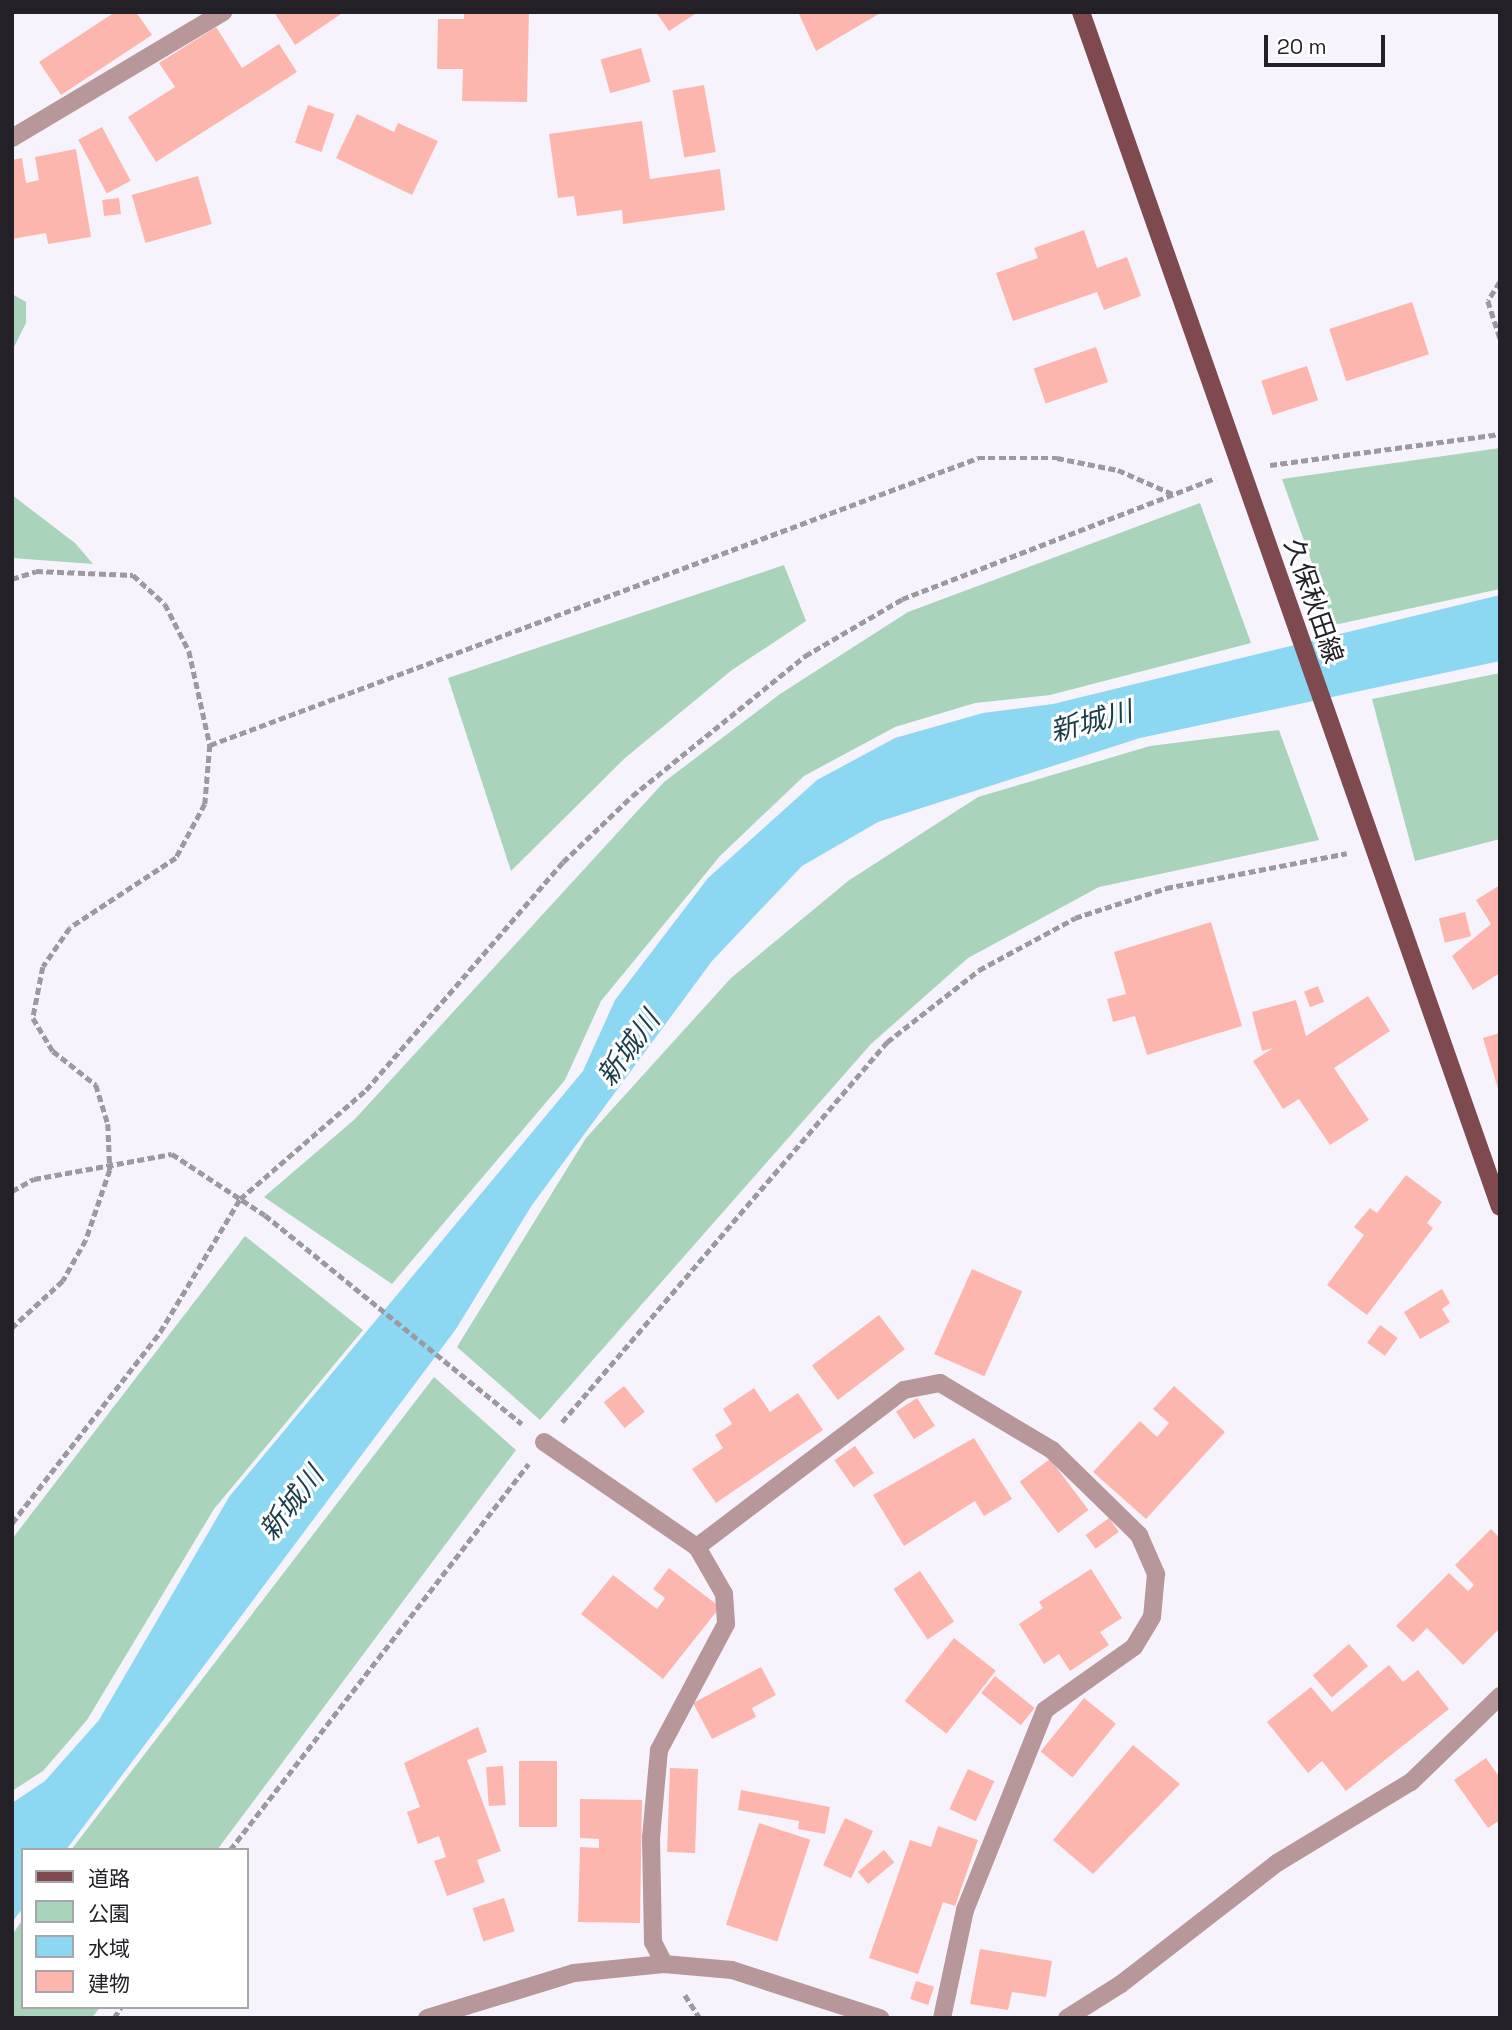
<!DOCTYPE html>
<meta charset="utf-8">
<style>
body{margin:0}
#map{position:relative;width:1512px;height:2030px;overflow:hidden;background:#f7f3fd;font-family:"Space Grotesk","Noto Sans JP",sans-serif}
div>[style]{position:absolute}
.green>*{inset:0;background:#a9d3ba}
.water>*{inset:0;background:#8cd7f2}
.building>*{inset:0;background:#fdb6ae;transform-origin:0 0}
.path>*{height:4.5px;margin-top:-2.25px;transform-origin:0;background:repeating-linear-gradient(90deg,#9c99a1 0 7px,transparent 0 10.5px)}
.minor>*{height:18px;margin:-9px;padding:0 9px;transform-origin:9px;border-radius:9px;background:#b7979a}
.major>*{height:18px;margin:-9px;padding:0 9px;transform-origin:9px;border-radius:9px;background:#7e4a50}
span{translate:-50% -50%;white-space:nowrap;text-align:center;line-height:1.15;-webkit-text-stroke:6px #fff;paint-order:stroke}
.street-label{font-size:26px;color:#232027}
.water-label{font-size:28px;color:#1c3e4a;font-style:italic}
.frame{position:absolute;inset:0;border:14px solid #232027;pointer-events:none}
.legend{position:absolute;left:21px;top:1848px;width:228px;height:161px;box-sizing:border-box;background:#fff;border:2px solid #a7a6a9;margin:0;padding:9px 12px;list-style:none;font-size:21px;color:#232027}
.legend li{display:flex;align-items:center;gap:14px;height:35px}
.legend b{width:35px;border:2px solid #a7a6a9}
.scale{position:absolute;left:1264px;top:35px;width:121px;height:32px;box-sizing:border-box;border:4px solid #232027;border-top:0;padding-left:9px;font-size:21px;line-height:24px;white-space:nowrap;color:#232027;-webkit-text-stroke:5px #fff;paint-order:stroke}
</style>
<div id="map">
<div class="green">
<i style="clip-path:polygon(12px 294px,26px 302px,26px 323px,12px 351px)"></i>
<i style="clip-path:polygon(1500px 448px,1500px 589px,1334px 625px,1282px 479px)"></i>
<i style="clip-path:polygon(12px 495px,75px 543px,93px 564px,12px 558px)"></i>
<i style="clip-path:polygon(1200px 503px,1251px 643px,1050px 695px,975px 703px,895px 727px,804px 776px,720px 856px,601px 1001px,565px 1080px,392px 1284px,264px 1197px,355px 1119px,664px 782px,780px 694px,908px 612px)"></i>
<i style="clip-path:polygon(784px 565px,806px 621px,732px 670px,625px 758px,511px 871px,448px 678px)"></i>
<i style="clip-path:polygon(1500px 673px,1500px 839px,1415px 861px,1372px 699px)"></i>
<i style="clip-path:polygon(1279px 730px,1319px 840px,1099px 887px,968px 958px,871px 1044px,540px 1420px,457px 1347px,586px 1138px,731px 978px,848px 881px,978px 797px,1150px 746px)"></i>
<i style="clip-path:polygon(245px 1236px,363px 1330px,214px 1509px,87px 1720px,43px 1771px,12px 1791px,12px 1539px)"></i>
<i style="clip-path:polygon(434px 1377px,516px 1450px,217px 1850px,71px 1850px)"></i>
<i style="clip-path:polygon(23px 1919px,23px 2007px,100px 2007px,92px 2018px,12px 2018px,12px 1935px)"></i>
</div>
<div class="water">
<i style="clip-path:polygon(1500px 595px,1500px 661px,1140px 738px,878px 822px,802px 866px,712px 961px,532px 1205px,456px 1329px,66px 1850px,23px 1850px,23px 1908px,12px 1922px,12px 1803px,45px 1781px,99px 1720px,229px 1497px,583px 1071px,615px 1000px,708px 878px,817px 780px,895px 738px,983px 713px,1053px 704px)"></i>
</div>
<div class="building">
<i style="clip-path:polygon(115px 12px,136px 12px,152px 35px,61px 95px,39px 62px)"></i>
<i style="clip-path:polygon(274px 12px,344px 12px,295px 45px)"></i>
<i style="clip-path:polygon(464px 12px,529px 12px,527px 102px,462px 101px,463px 69px,437px 69px,438px 19px,464px 19px)"></i>
<i style="clip-path:polygon(656px 12px,698px 12px,669px 31px)"></i>
<i style="clip-path:polygon(798px 12px,882px 12px,816px 51px)"></i>
<i style="clip-path:polygon(216px 27px,242px 68px,279px 44px,297px 72px,156px 162px,128px 117px,175px 87px,159px 63px)"></i>
<i style="left:641px;top:48px;width:35px;height:42px;rotate:74deg"></i>
<i style="left:704px;top:85px;width:68px;height:32px;rotate:80deg"></i>
<i style="left:308px;top:105px;width:28px;height:40px;rotate:19deg"></i>
<i style="clip-path:polygon(357px 114px,394px 132px,398px 123px,438px 141px,412px 195px,336px 158px)"></i>
<i style="clip-path:polygon(642px 121px,650px 179px,720px 169px,725px 210px,623px 224px,622px 210px,577px 216px,574px 196px,558px 198px,549px 134px)"></i>
<i style="left:102px;top:127px;width:61px;height:27px;rotate:62deg"></i>
<i style="clip-path:polygon(76px 149px,91px 237px,48px 244px,46px 233px,12px 239px,12px 160px,22px 158px,26px 183px,39px 180px,35px 157px)"></i>
<i style="left:198px;top:176px;width:50px;height:69px;rotate:74deg"></i>
<i style="left:119px;top:198px;width:16px;height:17px;rotate:83deg"></i>
<i style="clip-path:polygon(1084px 230px,1097px 268px,1127px 257px,1141px 296px,1104px 310px,1097px 292px,1013px 321px,996px 273px,1038px 258px,1034px 248px)"></i>
<i style="left:1412px;top:302px;width:55px;height:87px;rotate:72deg"></i>
<i style="left:1096px;top:347px;width:37px;height:66px;rotate:71deg"></i>
<i style="left:1307px;top:366px;width:36px;height:48px;rotate:72deg"></i>
<i style="clip-path:polygon(1500px 885px,1500px 973px,1473px 990px,1452px 956px,1491px 924px,1476px 900px)"></i>
<i style="left:1465px;top:912px;width:25px;height:27px;rotate:76deg"></i>
<i style="clip-path:polygon(1211px 922px,1242px 1026px,1147px 1055px,1135px 1016px,1113px 1022px,1107px 999px,1126px 994px,1114px 952px)"></i>
<i style="left:1318px;top:986px;width:17px;height:15px;rotate:69deg"></i>
<i style="clip-path:polygon(1368px 996px,1390px 1031px,1334px 1068px,1369px 1120px,1330px 1145px,1299px 1099px,1283px 1109px,1253px 1061px,1273px 1048px,1262px 1051px,1252px 1012px,1296px 1000px,1306px 1036px)"></i>
<i style="clip-path:polygon(1500px 1033px,1500px 1092px,1499px 1092px,1483px 1038px)"></i>
<i style="clip-path:polygon(1406px 1175px,1442px 1202px,1427px 1223px,1433px 1228px,1367px 1315px,1327px 1285px,1364px 1235px,1354px 1227px,1370px 1208px,1377px 1213px)"></i>
<i style="left:972px;top:1269px;width:55px;height:93px;rotate:24deg"></i>
<i style="clip-path:polygon(1442px 1289px,1450px 1303px,1442px 1309px,1450px 1322px,1420px 1339px,1404px 1312px)"></i>
<i style="left:879px;top:1315px;width:43px;height:84px;rotate:53deg"></i>
<i style="left:1380px;top:1325px;width:22px;height:22px;rotate:36deg"></i>
<i style="left:624px;top:1386px;width:33px;height:26px;rotate:51deg"></i>
<i style="clip-path:polygon(1174px 1386px,1225px 1432px,1146px 1519px,1093px 1472px,1140px 1421px,1157px 1437px,1169px 1423px,1153px 1409px)"></i>
<i style="clip-path:polygon(754px 1388px,770px 1412px,798px 1393px,823px 1430px,716px 1503px,692px 1469px,723px 1448px,715px 1435px,732px 1424px,723px 1409px)"></i>
<i style="left:917px;top:1398px;width:33px;height:25px;rotate:57deg"></i>
<i style="clip-path:polygon(974px 1438px,1012px 1499px,984px 1516px,975px 1501px,904px 1546px,873px 1495px)"></i>
<i style="left:855px;top:1446px;width:33px;height:25px;rotate:55deg"></i>
<i style="left:1050px;top:1459px;width:64px;height:38px;rotate:53deg"></i>
<i style="left:1109px;top:1518px;width:17px;height:29px;rotate:54deg"></i>
<i style="clip-path:polygon(1491px 1529px,1500px 1538px,1500px 1628px,1463px 1665px,1427px 1628px,1413px 1642px,1396px 1626px,1449px 1573px,1468px 1591px,1474px 1585px,1455px 1565px)"></i>
<i style="clip-path:polygon(669px 1568px,720px 1607px,663px 1679px,581px 1614px,613px 1575px,657px 1609px,665px 1598px,653px 1589px)"></i>
<i style="clip-path:polygon(1091px 1569px,1122px 1618px,1100px 1632px,1109px 1645px,1070px 1671px,1059px 1654px,1044px 1664px,1019px 1624px,1043px 1608px,1039px 1602px)"></i>
<i style="left:920px;top:1571px;width:61px;height:32px;rotate:56deg"></i>
<i style="left:954px;top:1638px;width:53px;height:80px;rotate:38deg"></i>
<i style="left:1349px;top:1644px;width:29px;height:48px;rotate:49deg"></i>
<i style="clip-path:polygon(1389px 1665px,1403px 1682px,1418px 1670px,1449px 1709px,1346px 1791px,1322px 1761px,1308px 1773px,1267px 1722px,1311px 1687px,1332px 1712px)"></i>
<i style="clip-path:polygon(761px 1667px,776px 1695px,752px 1708px,756px 1717px,712px 1739px,693px 1703px)"></i>
<i style="left:995px;top:1676px;width:51px;height:22px;rotate:39deg"></i>
<i style="left:1084px;top:1698px;width:41px;height:69px;rotate:39deg"></i>
<i style="clip-path:polygon(478px 1727px,487px 1752px,467px 1760px,501px 1851px,477px 1860px,485px 1882px,447px 1896px,434px 1861px,446px 1857px,439px 1836px,418px 1844px,407px 1812px,420px 1807px,404px 1763px)"></i>
<i style="clip-path:polygon(1133px 1745px,1180px 1784px,1093px 1874px,1053px 1840px)"></i>
<i style="clip-path:polygon(1486px 1758px,1500px 1778px,1500px 1820px,1488px 1828px,1454px 1780px)"></i>
<i style="left:519px;top:1761px;width:38px;height:66px"></i>
<i style="left:503px;top:1766px;width:39px;height:17px;rotate:86deg"></i>
<i style="left:670px;top:1768px;width:28px;height:84px;rotate:2deg"></i>
<i style="left:968px;top:1769px;width:29px;height:44px;rotate:25deg"></i>
<i style="clip-path:polygon(741px 1790px,830px 1807px,825px 1834px,798px 1829px,799px 1821px,738px 1810px)"></i>
<i style="clip-path:polygon(580px 1799px,642px 1800px,640px 1923px,578px 1922px,580px 1847px,599px 1848px,599px 1839px,580px 1838px)"></i>
<i style="left:845px;top:1818px;width:31px;height:52px;rotate:25deg"></i>
<i style="left:759px;top:1823px;width:54px;height:107px;rotate:18deg"></i>
<i style="clip-path:polygon(938px 1826px,978px 1840px,955px 1906px,943px 1902px,918px 1974px,869px 1958px,910px 1840px,931px 1847px)"></i>
<i style="left:884px;top:1850px;width:16px;height:34px;rotate:50deg"></i>
<i style="left:504px;top:1898px;width:35px;height:33px;rotate:72deg"></i>
<i style="clip-path:polygon(980px 1949px,1052px 1961px,1046px 1997px,1012px 1992px,1008px 2010px,970px 2004px)"></i>
<i style="left:916px;top:1981px;width:19px;height:19px;rotate:18deg"></i>
</div>
<div class="path">
<i style="left:1500px;top:282px;width:22px;rotate:122deg"></i>
<i style="left:1488px;top:301px;width:39px;rotate:72deg"></i>
<i style="left:1270px;top:465px;width:232px;rotate:-7.7deg"></i>
<i style="left:12px;top:579px;width:25px;rotate:-18deg"></i>
<i style="left:36px;top:571px;width:97px;rotate:2.4deg"></i>
<i style="left:133px;top:575px;width:43px;rotate:42.2deg"></i>
<i style="left:165px;top:604px;width:53px;rotate:62.9deg"></i>
<i style="left:189px;top:651px;width:96px;rotate:77.4deg"></i>
<i style="left:210px;top:745px;width:59px;rotate:94.8deg"></i>
<i style="left:205px;top:804px;width:61px;rotate:118.2deg"></i>
<i style="left:176px;top:858px;width:127px;rotate:146.6deg"></i>
<i style="left:70px;top:928px;width:47px;rotate:124.7deg"></i>
<i style="left:43px;top:967px;width:52px;rotate:101.1deg"></i>
<i style="left:33px;top:1018px;width:39px;rotate:59deg"></i>
<i style="left:53px;top:1051px;width:55px;rotate:38.3deg"></i>
<i style="left:96px;top:1085px;width:41px;rotate:72.9deg"></i>
<i style="left:108px;top:1124px;width:46px;rotate:87.5deg"></i>
<i style="left:110px;top:1170px;width:74px;rotate:108.9deg"></i>
<i style="left:86px;top:1240px;width:47px;rotate:119.3deg"></i>
<i style="left:63px;top:1281px;width:69px;rotate:137.3deg"></i>
<i style="left:210px;top:745px;width:820px;rotate:-20.49deg"></i>
<i style="left:978px;top:458px;width:79px"></i>
<i style="left:1057px;top:458px;width:62px;rotate:11.1deg"></i>
<i style="left:1118px;top:470px;width:60px;rotate:23.6deg"></i>
<i style="left:12px;top:1191px;width:25px;rotate:-29deg"></i>
<i style="left:34px;top:1179px;width:140px;rotate:-10.3deg"></i>
<i style="left:172px;top:1154px;width:111px;rotate:33.3deg"></i>
<i style="left:265px;top:1215px;width:331px;rotate:39.1deg"></i>
<i style="left:562px;top:1422px;width:500px;rotate:-49.46deg"></i>
<i style="left:887px;top:1042px;width:117px;rotate:-38deg"></i>
<i style="left:979px;top:970px;width:109px;rotate:-28.4deg"></i>
<i style="left:1075px;top:918px;width:96px;rotate:-18.2deg"></i>
<i style="left:1166px;top:888px;width:184px;rotate:-10.9deg"></i>
<i style="left:12px;top:1523px;width:242px;rotate:-52.2deg"></i>
<i style="left:160px;top:1332px;width:155px;rotate:-59deg"></i>
<i style="left:240px;top:1199px;width:167px;rotate:-40.9deg"></i>
<i style="left:366px;top:1090px;width:301px;rotate:-49.2deg"></i>
<i style="left:563px;top:862px;width:95px;rotate:-43.7deg"></i>
<i style="left:632px;top:796px;width:223px;rotate:-39deg"></i>
<i style="left:805px;top:656px;width:113px;rotate:-30.4deg"></i>
<i style="left:902px;top:599px;width:336px;rotate:-21.1deg"></i>
<i style="left:230px;top:1850px;width:488px;rotate:-52.3deg"></i>
<i style="left:685px;top:1995px;width:27px;rotate:57deg"></i>
<i style="left:114px;top:2018px;width:13px;rotate:-58deg"></i>
</div>
<div class="minor">
<i style="left:12px;top:138px;width:246px;rotate:-30.8deg"></i>
<i style="left:544px;top:1442px;width:186px;rotate:34.5deg"></i>
<i style="left:697px;top:1547px;width:54px;rotate:60.1deg"></i>
<i style="left:724px;top:1594px;width:30px;rotate:86deg"></i>
<i style="left:726px;top:1624px;width:143px;rotate:118deg"></i>
<i style="left:659px;top:1750px;width:88px;rotate:95.2deg"></i>
<i style="left:651px;top:1838px;width:104px;rotate:88.9deg"></i>
<i style="left:653px;top:1942px;width:25px;rotate:63deg"></i>
<i style="left:697px;top:1547px;width:260px;rotate:-37.2deg"></i>
<i style="left:904px;top:1390px;width:37px;rotate:-11deg"></i>
<i style="left:940px;top:1383px;width:131px;rotate:30.9deg"></i>
<i style="left:1052px;top:1450px;width:122px;rotate:44.3deg"></i>
<i style="left:1139px;top:1535px;width:43px;rotate:66.4deg"></i>
<i style="left:1156px;top:1574px;width:43px;rotate:95.3deg"></i>
<i style="left:1152px;top:1617px;width:35px;rotate:121deg"></i>
<i style="left:1134px;top:1647px;width:109px;rotate:144.7deg"></i>
<i style="left:1045px;top:1710px;width:215px;rotate:111.8deg"></i>
<i style="left:965px;top:1910px;width:110px;rotate:102deg"></i>
<i style="left:427px;top:2018px;width:154px;rotate:-17deg"></i>
<i style="left:574px;top:1973px;width:90px;rotate:-5.7deg"></i>
<i style="left:664px;top:1964px;width:68px;rotate:5deg"></i>
<i style="left:732px;top:1970px;width:156px;rotate:18deg"></i>
<i style="left:1067px;top:2018px;width:64px;rotate:-32.2deg"></i>
<i style="left:1121px;top:1984px;width:197px;rotate:-37.8deg"></i>
<i style="left:1277px;top:1863px;width:157px;rotate:-31.2deg"></i>
<i style="left:1411px;top:1782px;width:124px;rotate:-44deg"></i>
</div>
<div class="major">
<i style="left:1081px;top:12px;width:1266px;rotate:70.68deg"></i>
</div>
<div class="street-label">
<span style="left:1313px;top:601px;rotate:71deg">久保秋田線</span>
</div>
<div class="water-label">
<span style="left:1091px;top:721px;rotate:-15deg">新城川</span>
<span style="left:628px;top:1048px;rotate:-54deg">新城川</span>
<span style="left:291px;top:1503px;rotate:-52deg">新城川</span>
</div>
<div class="frame"></div>
<ul class="legend">
<li><b style="height:9px;background:#7e4a50"></b>道路</li>
<li><b style="height:19px;background:#a9d3ba"></b>公園</li>
<li><b style="height:19px;background:#8cd7f2"></b>水域</li>
<li><b style="height:19px;background:#fdb6ae"></b>建物</li>
</ul>
<div class="scale">20 m</div>
</div>
